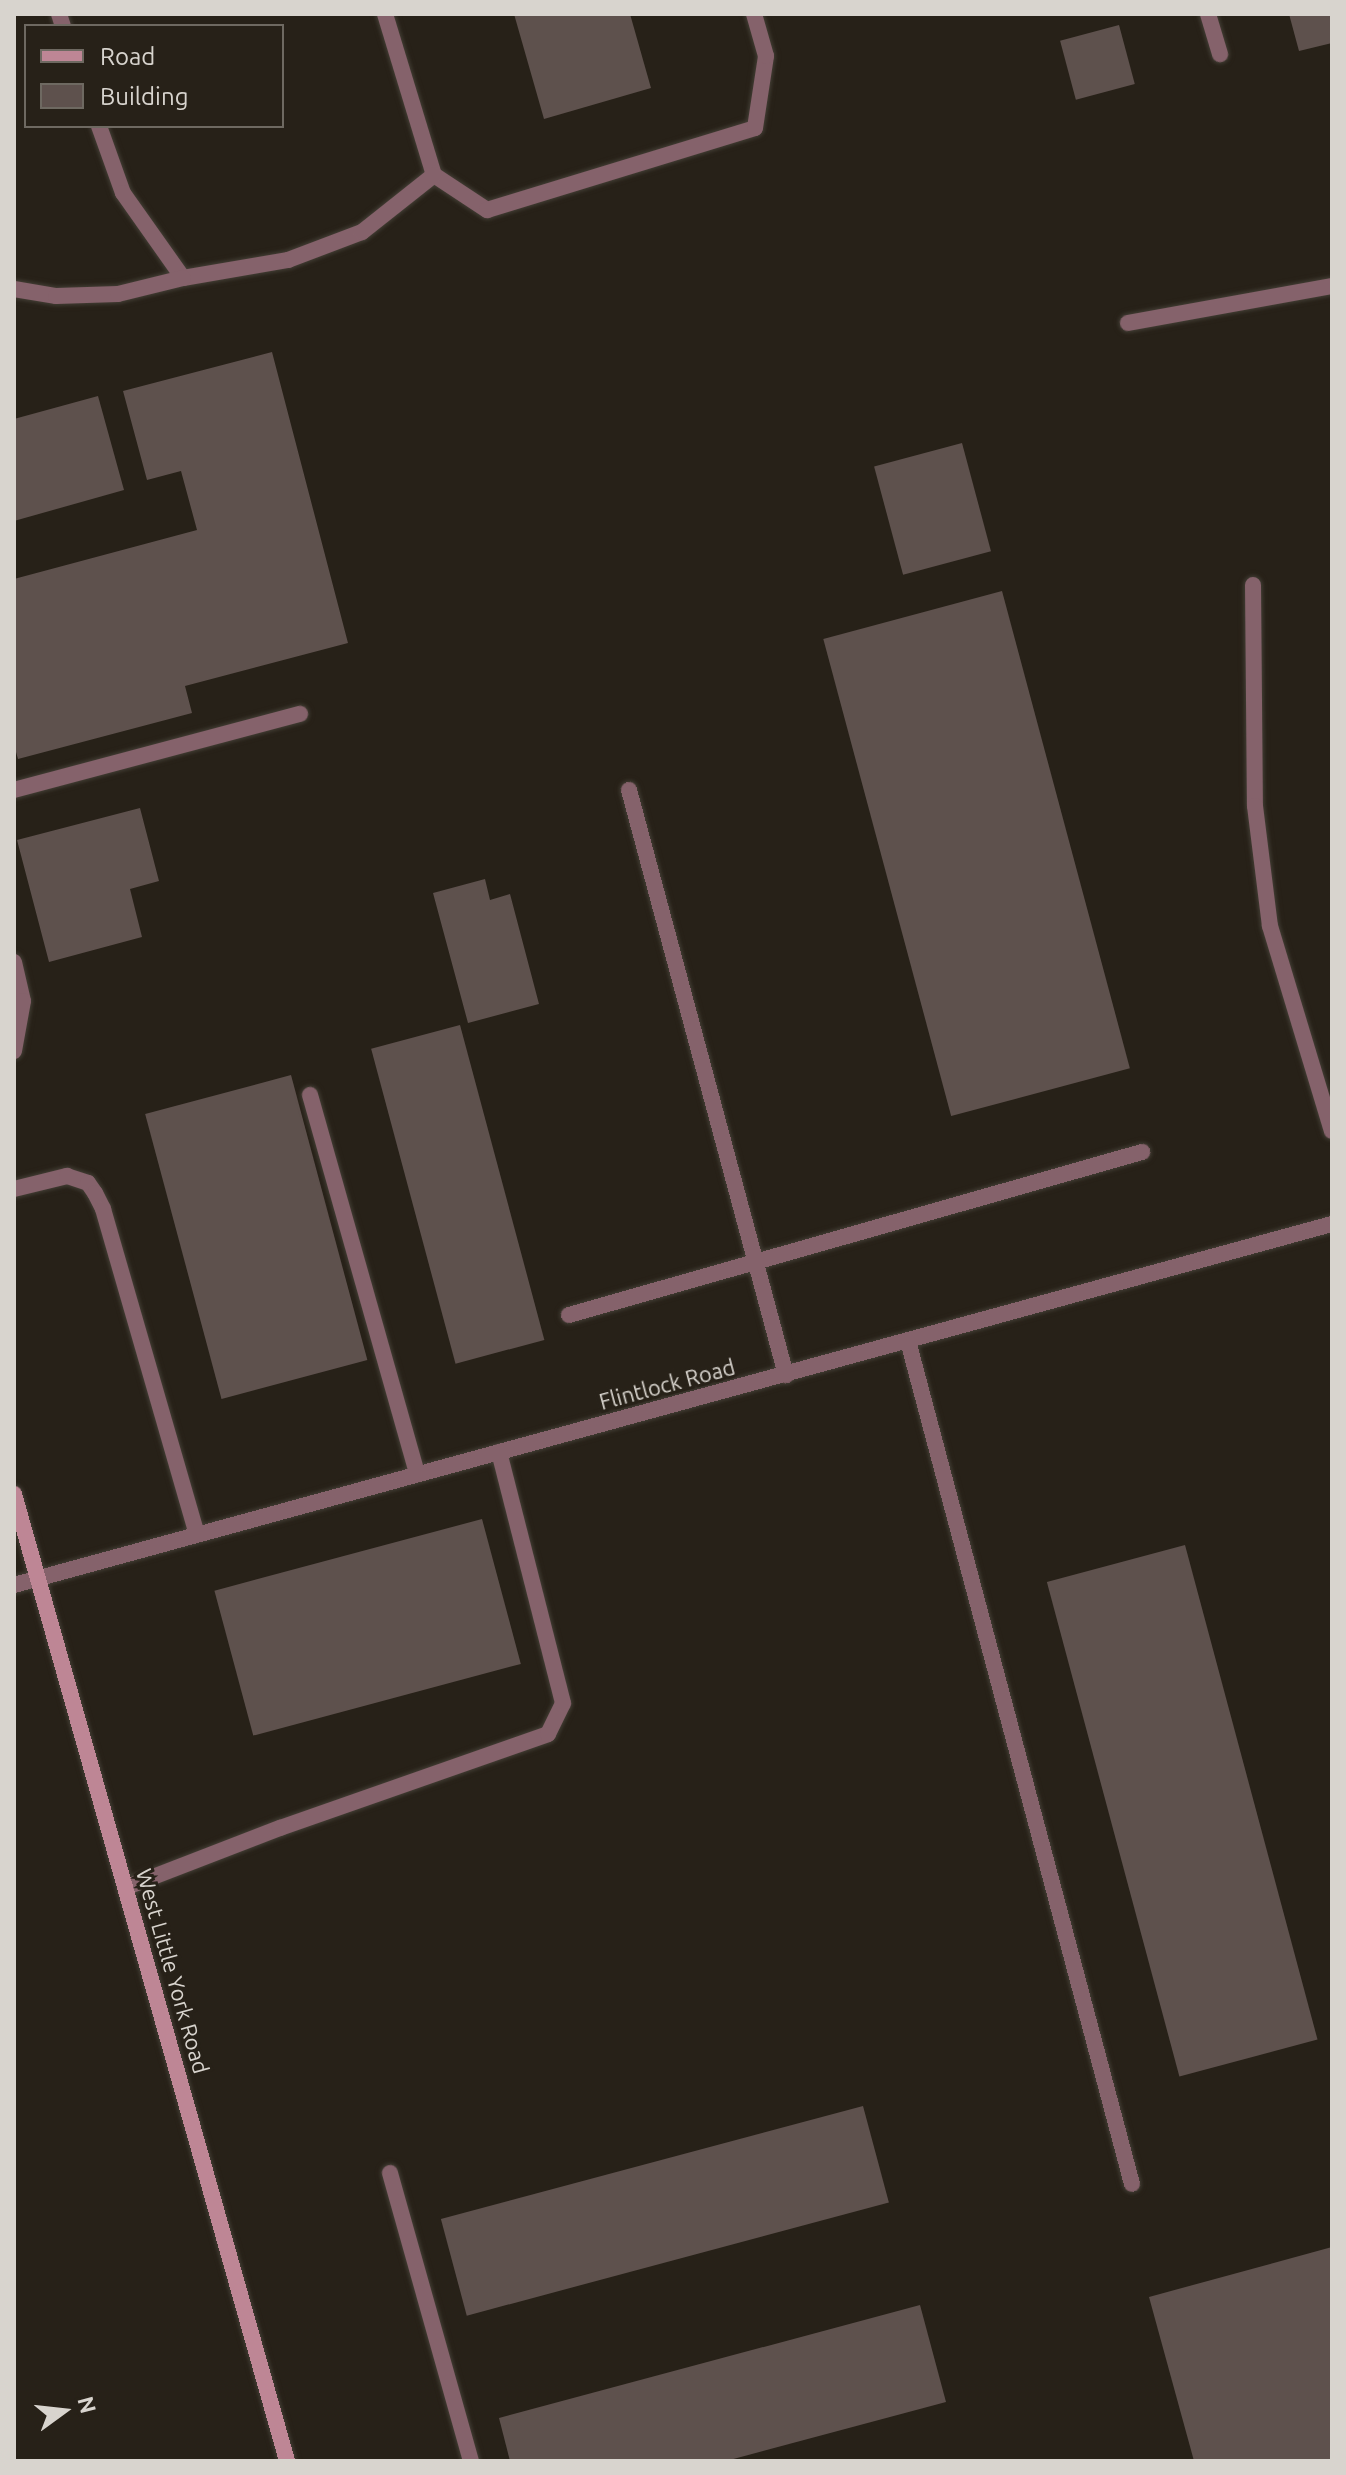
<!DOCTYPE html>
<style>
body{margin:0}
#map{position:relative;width:1346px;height:2475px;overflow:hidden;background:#272118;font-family:Ubuntu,sans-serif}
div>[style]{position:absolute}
.building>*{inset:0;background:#5e514d;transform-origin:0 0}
.roads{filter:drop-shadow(0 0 2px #433e35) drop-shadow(0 0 2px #433e35)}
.service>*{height:16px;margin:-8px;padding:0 8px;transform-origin:8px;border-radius:8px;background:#85626b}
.minor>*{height:16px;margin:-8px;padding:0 8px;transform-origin:8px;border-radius:8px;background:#85626b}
.secondary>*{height:16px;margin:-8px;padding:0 8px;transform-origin:8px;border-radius:8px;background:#be8695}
span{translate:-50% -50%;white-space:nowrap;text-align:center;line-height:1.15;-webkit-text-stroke:6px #272118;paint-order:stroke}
.street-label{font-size:22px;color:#d8d4ce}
.frame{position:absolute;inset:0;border:16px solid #d8d4ce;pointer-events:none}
.legend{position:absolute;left:24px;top:24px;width:260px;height:104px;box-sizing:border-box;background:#272118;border:2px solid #6e6961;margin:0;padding:10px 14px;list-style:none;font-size:24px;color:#d8d4ce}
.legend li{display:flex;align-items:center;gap:16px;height:40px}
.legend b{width:40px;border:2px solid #6e6961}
.north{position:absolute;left:24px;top:2371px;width:80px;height:80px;-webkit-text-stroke:6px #272118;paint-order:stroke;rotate:75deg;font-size:22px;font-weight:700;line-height:32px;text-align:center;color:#d8d4ce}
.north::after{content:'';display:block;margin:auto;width:28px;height:36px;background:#d8d4ce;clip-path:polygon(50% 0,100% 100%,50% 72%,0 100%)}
</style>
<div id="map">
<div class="building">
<i style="clip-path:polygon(514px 14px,630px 14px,651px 88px,544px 119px)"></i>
<i style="clip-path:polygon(1289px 14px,1332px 14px,1332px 43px,1299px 51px)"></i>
<i style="left:1119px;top:25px;width:61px;height:61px;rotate:75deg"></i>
<i style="clip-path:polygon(272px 352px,348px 643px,185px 686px,192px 713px,18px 759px,14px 745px,14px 579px,197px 530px,181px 471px,147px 480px,123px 391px)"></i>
<i style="clip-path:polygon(98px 396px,124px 490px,14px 521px,14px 419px)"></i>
<i style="left:962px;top:443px;width:112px;height:91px;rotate:75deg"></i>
<i style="left:1002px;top:591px;width:494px;height:185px;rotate:75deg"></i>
<i style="clip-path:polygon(140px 808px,159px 881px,130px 889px,142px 937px,49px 962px,17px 840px)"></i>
<i style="clip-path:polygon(485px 879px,490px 900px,510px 894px,539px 1004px,468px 1023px,433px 893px)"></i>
<i style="left:460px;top:1025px;width:326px;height:92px;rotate:75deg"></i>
<i style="left:291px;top:1075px;width:295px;height:151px;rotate:75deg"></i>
<i style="left:482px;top:1519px;width:150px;height:277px;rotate:75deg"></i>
<i style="left:1185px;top:1545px;width:512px;height:143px;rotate:75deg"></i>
<i style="left:863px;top:2106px;width:100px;height:437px;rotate:75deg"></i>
<i style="clip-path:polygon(1332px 2247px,1332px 2461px,1194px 2461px,1149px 2297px)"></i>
<i style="clip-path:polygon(920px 2305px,946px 2402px,726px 2461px,510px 2461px,499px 2418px)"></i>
</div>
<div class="roads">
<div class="service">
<i style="left:59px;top:14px;width:13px;rotate:72deg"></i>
<i style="left:385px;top:14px;width:168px;rotate:73.1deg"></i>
<i style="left:434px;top:175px;width:64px;rotate:33.4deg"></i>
<i style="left:487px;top:210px;width:280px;rotate:-17deg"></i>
<i style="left:755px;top:128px;width:73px;rotate:-81.3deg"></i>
<i style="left:766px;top:56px;width:44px;rotate:-105.9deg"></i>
<i style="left:99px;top:126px;width:71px;rotate:70.3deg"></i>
<i style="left:123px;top:193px;width:104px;rotate:54.8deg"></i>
<i style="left:183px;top:278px;width:107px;rotate:-9.7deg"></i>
<i style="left:288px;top:260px;width:79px;rotate:-20.7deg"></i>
<i style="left:362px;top:232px;width:92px;rotate:-38.4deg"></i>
<i style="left:14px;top:289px;width:43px;rotate:9.5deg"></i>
<i style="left:56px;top:296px;width:62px;rotate:-1.8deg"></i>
<i style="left:118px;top:294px;width:67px;rotate:-13.8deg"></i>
<i style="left:1128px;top:323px;width:207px;rotate:-10.3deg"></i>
<i style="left:1253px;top:585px;width:221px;rotate:89.5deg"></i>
<i style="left:1255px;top:806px;width:121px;rotate:82.9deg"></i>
<i style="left:1270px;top:926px;width:214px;rotate:73.2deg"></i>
<i style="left:14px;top:790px;width:296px;rotate:-14.9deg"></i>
<i style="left:629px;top:790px;width:606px;rotate:74.98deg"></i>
<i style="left:14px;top:962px;width:40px;rotate:77deg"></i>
<i style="left:23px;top:1001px;width:51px;rotate:100.2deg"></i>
<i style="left:310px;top:1095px;width:394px;rotate:74.2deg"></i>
<i style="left:14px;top:1189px;width:55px;rotate:-13.8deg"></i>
<i style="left:67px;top:1176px;width:22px;rotate:18deg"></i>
<i style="left:88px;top:1183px;width:12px;rotate:55deg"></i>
<i style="left:95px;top:1193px;width:18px;rotate:63deg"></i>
<i style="left:103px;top:1209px;width:338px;rotate:73.9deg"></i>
<i style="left:569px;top:1315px;width:596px;rotate:-15.88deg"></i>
<i style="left:908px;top:1341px;width:872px;rotate:75.12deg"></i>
<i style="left:127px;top:1887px;width:164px;rotate:-21.1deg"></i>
<i style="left:280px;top:1828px;width:284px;rotate:-19.3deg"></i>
<i style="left:548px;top:1734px;width:34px;rotate:-64deg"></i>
<i style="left:563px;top:1703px;width:259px;rotate:-104.3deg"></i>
<i style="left:390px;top:2173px;width:299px;rotate:74.3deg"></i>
</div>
<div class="minor">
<i style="left:1208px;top:14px;width:42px;rotate:73.3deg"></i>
<i style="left:14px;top:1585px;width:1367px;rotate:-15.32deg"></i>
</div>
<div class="secondary">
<i style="left:14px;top:1494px;width:1005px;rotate:74.23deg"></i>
</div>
</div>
<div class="street-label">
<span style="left:667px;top:1384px;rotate:-15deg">Flintlock Road</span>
<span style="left:173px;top:1971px;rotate:74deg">West Little York Road</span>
</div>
<div class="frame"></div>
<ul class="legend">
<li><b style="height:10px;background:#be8695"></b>Road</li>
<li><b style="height:22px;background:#5e514d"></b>Building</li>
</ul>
<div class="north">N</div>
</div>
